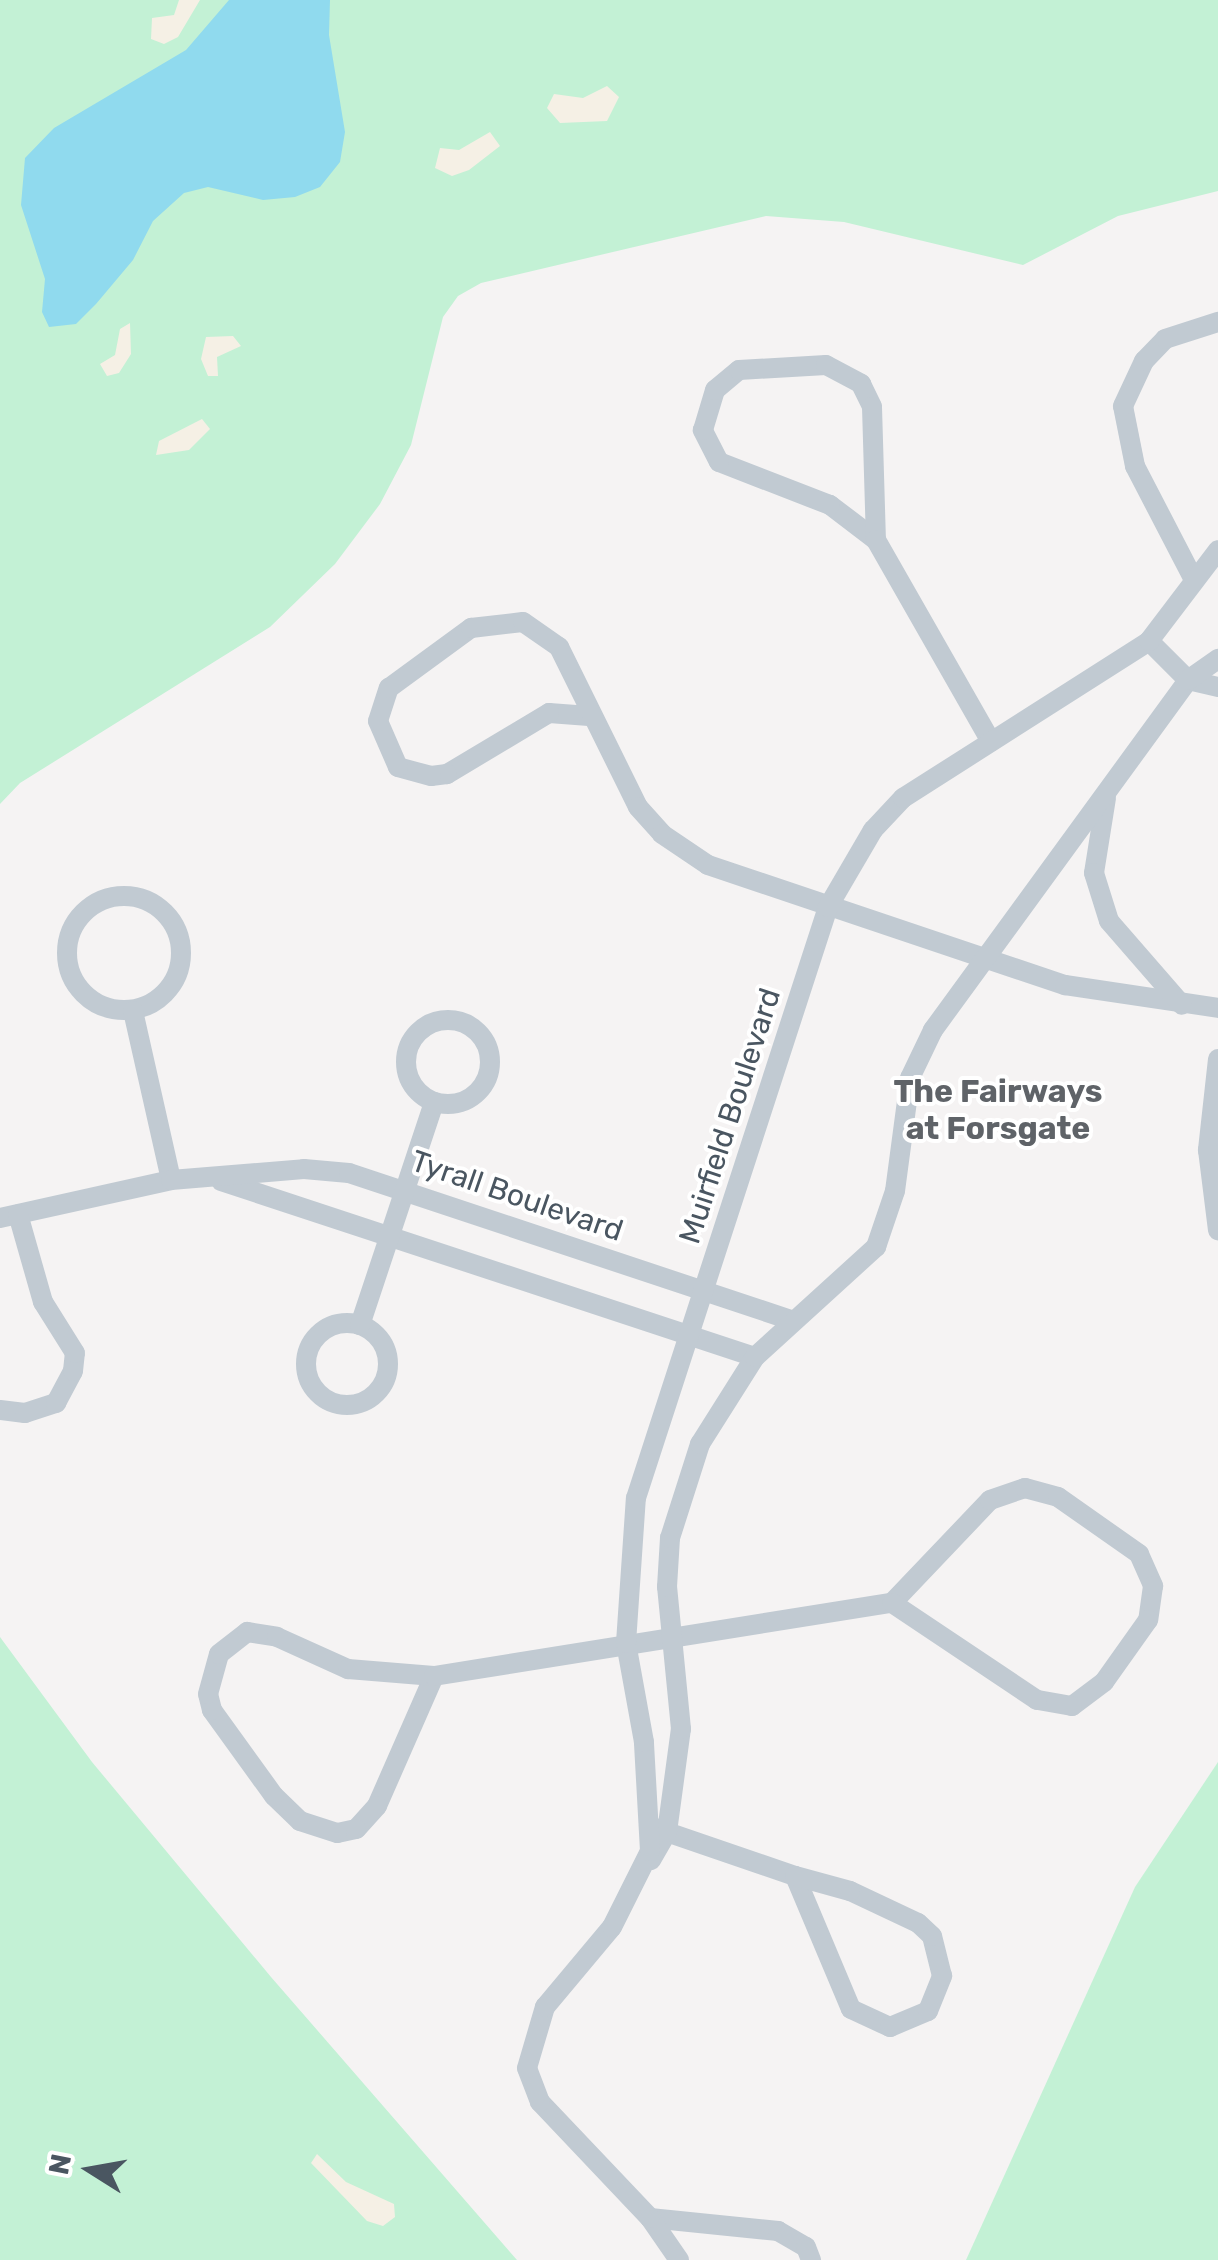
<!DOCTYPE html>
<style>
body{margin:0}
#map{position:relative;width:1218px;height:2260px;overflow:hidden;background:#f5f3f3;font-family:Rubik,sans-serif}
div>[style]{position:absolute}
.green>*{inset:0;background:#c3f1d5}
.sand>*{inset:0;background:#f5f0e5}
.water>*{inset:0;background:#90daee}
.street>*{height:20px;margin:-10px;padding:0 10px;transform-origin:10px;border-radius:10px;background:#c1cad2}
.street>.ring{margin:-10px;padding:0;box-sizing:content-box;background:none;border:20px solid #c1cad2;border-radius:50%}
span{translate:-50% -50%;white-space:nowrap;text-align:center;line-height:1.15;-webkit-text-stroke:8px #fff;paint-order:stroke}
.street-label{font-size:30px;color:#4a5661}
.neighbourhood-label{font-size:32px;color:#5f6368;font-weight:700}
.north{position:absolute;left:40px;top:2120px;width:100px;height:100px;-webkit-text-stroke:8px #fff;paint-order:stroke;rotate:281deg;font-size:28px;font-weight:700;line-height:40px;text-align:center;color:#4a5661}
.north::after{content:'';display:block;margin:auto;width:35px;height:45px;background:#4a5661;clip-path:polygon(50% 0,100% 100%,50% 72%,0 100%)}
</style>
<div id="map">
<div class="green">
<i style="clip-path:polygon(0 0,1218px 0,1218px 191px,1118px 216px,1023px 265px,844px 222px,766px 216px,481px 283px,458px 296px,443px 317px,411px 445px,380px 504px,335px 564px,270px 627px,20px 783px,0 804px)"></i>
<i style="clip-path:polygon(0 1637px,92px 1762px,271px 1977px,517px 2260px,0 2260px)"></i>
<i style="clip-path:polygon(1218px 1762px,1218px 2260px,966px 2260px,1135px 1887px)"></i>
</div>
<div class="sand">
<i style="clip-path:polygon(179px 0,200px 0,178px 37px,164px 44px,151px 39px,152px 18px,174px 15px)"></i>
<i style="clip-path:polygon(607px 86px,619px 97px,607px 121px,560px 123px,547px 108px,554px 94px,583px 98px)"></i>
<i style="clip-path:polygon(490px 132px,500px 146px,469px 170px,452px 176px,435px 168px,440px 148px,459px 150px)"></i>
<i style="clip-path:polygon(130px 323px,131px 354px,119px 373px,107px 376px,100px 364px,115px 355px,120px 329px)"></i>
<i style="clip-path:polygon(233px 336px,241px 346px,217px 357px,218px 376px,208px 376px,201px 359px,206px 337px)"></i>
<i style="clip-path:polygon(202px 419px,210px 429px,189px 450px,156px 455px,159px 441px)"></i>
<i style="clip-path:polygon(317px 2154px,346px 2182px,394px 2204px,395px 2217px,383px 2226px,367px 2221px,311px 2163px)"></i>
</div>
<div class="water">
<i style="clip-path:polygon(229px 0,330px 0,329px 35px,345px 132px,340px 162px,320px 187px,295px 197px,263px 200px,208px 187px,184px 193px,153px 221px,133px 260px,96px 304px,76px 324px,49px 327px,42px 312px,45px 279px,21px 205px,25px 158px,54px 128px,186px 50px)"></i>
</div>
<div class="street">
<i style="left:876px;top:540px;width:58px;rotate:-142.7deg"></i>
<i style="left:830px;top:505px;width:119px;rotate:-158.8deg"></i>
<i style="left:719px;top:462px;width:36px;rotate:-117deg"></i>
<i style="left:703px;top:430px;width:42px;rotate:-73.3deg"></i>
<i style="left:715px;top:390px;width:31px;rotate:-40deg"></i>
<i style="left:739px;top:370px;width:87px;rotate:-3.3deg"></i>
<i style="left:826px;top:365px;width:40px;rotate:28deg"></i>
<i style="left:861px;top:384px;width:25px;rotate:64deg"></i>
<i style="left:872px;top:407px;width:133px;rotate:88.3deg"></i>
<i style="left:876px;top:540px;width:232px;rotate:60.3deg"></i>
<i style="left:1194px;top:580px;width:128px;rotate:-117.4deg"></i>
<i style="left:1135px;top:466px;width:61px;rotate:-101.3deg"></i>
<i style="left:1123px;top:406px;width:50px;rotate:-65deg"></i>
<i style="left:1144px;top:361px;width:30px;rotate:-46deg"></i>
<i style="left:1165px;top:339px;width:56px;rotate:-17.8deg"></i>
<i style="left:1149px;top:641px;width:55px;rotate:45deg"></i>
<i style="left:1188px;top:680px;width:31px;rotate:13deg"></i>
<i style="left:589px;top:716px;width:40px;rotate:-175.7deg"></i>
<i style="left:549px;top:713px;width:119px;rotate:149.1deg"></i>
<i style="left:447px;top:774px;width:16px;rotate:173deg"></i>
<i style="left:431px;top:776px;width:34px;rotate:-165deg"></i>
<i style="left:398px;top:767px;width:50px;rotate:-113.5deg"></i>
<i style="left:378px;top:721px;width:35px;rotate:-72deg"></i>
<i style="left:389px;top:688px;width:102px;rotate:-36.2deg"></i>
<i style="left:471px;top:628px;width:52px;rotate:-6.6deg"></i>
<i style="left:523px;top:622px;width:44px;rotate:34.8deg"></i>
<i style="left:559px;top:647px;width:178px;rotate:63.7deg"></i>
<i style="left:638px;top:807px;width:36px;rotate:48deg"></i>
<i style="left:662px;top:834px;width:55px;rotate:34deg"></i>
<i style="left:708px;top:865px;width:377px;rotate:18.6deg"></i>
<i style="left:1065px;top:985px;width:155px;rotate:8.5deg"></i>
<i style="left:1106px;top:798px;width:76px;rotate:99.1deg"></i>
<i style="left:1094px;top:873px;width:50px;rotate:72.6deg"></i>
<i style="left:1109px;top:921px;width:111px;rotate:49deg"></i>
<i class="ring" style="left:67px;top:896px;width:94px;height:94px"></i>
<i style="left:133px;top:1011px;width:173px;rotate:77.3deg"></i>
<i class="ring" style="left:406px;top:1020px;width:64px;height:64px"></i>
<i style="left:1218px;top:1059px;width:92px;rotate:96.3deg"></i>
<i style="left:1208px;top:1150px;width:81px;rotate:82.9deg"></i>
<i style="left:221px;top:1181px;width:562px;rotate:18.24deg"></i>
<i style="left:0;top:1218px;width:175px;rotate:-12.5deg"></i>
<i style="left:171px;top:1180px;width:133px;rotate:-4.7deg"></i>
<i style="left:304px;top:1169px;width:45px;rotate:5.1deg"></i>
<i style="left:349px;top:1173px;width:468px;rotate:18.4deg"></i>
<i class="ring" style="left:306px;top:1323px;width:62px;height:62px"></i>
<i style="left:360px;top:1325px;width:235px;rotate:-71.6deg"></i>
<i style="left:0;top:1410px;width:25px;rotate:7deg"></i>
<i style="left:25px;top:1413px;width:33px;rotate:-18deg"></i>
<i style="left:56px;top:1403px;width:36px;rotate:-62deg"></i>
<i style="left:73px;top:1371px;width:18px;rotate:-84deg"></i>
<i style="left:75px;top:1353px;width:60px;rotate:-122.1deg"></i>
<i style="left:43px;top:1302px;width:91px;rotate:-105.9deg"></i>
<i style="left:434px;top:1676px;width:142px;rotate:113.7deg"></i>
<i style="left:377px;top:1806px;width:31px;rotate:132deg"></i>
<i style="left:356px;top:1829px;width:19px;rotate:168deg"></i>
<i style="left:337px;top:1833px;width:39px;rotate:-162deg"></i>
<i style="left:300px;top:1821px;width:36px;rotate:-136deg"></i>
<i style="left:274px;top:1796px;width:106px;rotate:-125.8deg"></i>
<i style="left:212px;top:1710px;width:16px;rotate:-104deg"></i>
<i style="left:208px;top:1694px;width:41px;rotate:-74.6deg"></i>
<i style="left:219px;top:1654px;width:36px;rotate:-38deg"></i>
<i style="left:247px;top:1632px;width:30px;rotate:9deg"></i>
<i style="left:277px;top:1637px;width:78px;rotate:24.3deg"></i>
<i style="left:348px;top:1669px;width:86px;rotate:4.7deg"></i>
<i style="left:434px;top:1676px;width:464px;rotate:-9.1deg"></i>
<i style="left:892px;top:1603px;width:142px;rotate:-46.4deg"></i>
<i style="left:990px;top:1500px;width:37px;rotate:-19deg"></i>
<i style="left:1025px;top:1488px;width:34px;rotate:15deg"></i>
<i style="left:1058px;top:1497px;width:99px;rotate:35.1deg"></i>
<i style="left:1139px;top:1554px;width:35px;rotate:66deg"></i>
<i style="left:1153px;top:1586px;width:34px;rotate:98deg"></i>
<i style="left:1148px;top:1620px;width:76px;rotate:125.4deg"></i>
<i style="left:1104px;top:1682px;width:40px;rotate:143deg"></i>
<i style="left:1072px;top:1706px;width:36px;rotate:-170deg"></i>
<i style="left:1037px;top:1700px;width:174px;rotate:-146.2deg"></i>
<i style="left:655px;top:1828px;width:148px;rotate:18.9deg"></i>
<i style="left:795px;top:1876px;width:144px;rotate:67.2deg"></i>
<i style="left:851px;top:2009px;width:43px;rotate:24.8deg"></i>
<i style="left:890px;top:2027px;width:41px;rotate:-22.8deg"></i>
<i style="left:928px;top:2011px;width:38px;rotate:-68deg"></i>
<i style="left:942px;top:1976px;width:41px;rotate:-104deg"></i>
<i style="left:932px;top:1936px;width:19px;rotate:-137deg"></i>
<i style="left:918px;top:1923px;width:75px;rotate:-154.8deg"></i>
<i style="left:850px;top:1891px;width:57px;rotate:-164.7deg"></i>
<i style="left:651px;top:1860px;width:32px;rotate:-60deg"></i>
<i style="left:667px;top:1832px;width:104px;rotate:-82.3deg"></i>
<i style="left:681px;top:1729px;width:143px;rotate:-95.6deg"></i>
<i style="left:667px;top:1587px;width:49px;rotate:-86.5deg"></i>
<i style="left:670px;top:1538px;width:99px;rotate:-72.3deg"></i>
<i style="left:700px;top:1444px;width:103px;rotate:-57.7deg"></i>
<i style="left:755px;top:1357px;width:164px;rotate:-42.3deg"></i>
<i style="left:876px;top:1247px;width:59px;rotate:-71.3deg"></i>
<i style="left:895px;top:1191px;width:114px;rotate:-82.4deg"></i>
<i style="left:910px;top:1078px;width:53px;rotate:-64.4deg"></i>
<i style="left:933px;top:1030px;width:433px;rotate:-53.9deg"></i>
<i style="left:1188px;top:680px;width:37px;rotate:-35deg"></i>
<i style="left:650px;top:2218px;width:129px;rotate:5.8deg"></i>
<i style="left:778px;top:2231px;width:32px;rotate:30deg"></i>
<i style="left:806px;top:2247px;width:14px;rotate:69deg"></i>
<i style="left:679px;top:2260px;width:51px;rotate:-124.6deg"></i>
<i style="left:650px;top:2218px;width:160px;rotate:-133.5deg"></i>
<i style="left:540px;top:2102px;width:36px;rotate:-111deg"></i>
<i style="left:527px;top:2068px;width:64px;rotate:-73.6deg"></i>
<i style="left:545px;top:2007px;width:104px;rotate:-50.1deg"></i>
<i style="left:612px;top:1927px;width:85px;rotate:-63.4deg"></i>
<i style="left:650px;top:1851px;width:109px;rotate:-93.2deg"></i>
<i style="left:644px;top:1742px;width:101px;rotate:-100.3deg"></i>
<i style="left:626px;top:1643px;width:145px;rotate:-86.1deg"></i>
<i style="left:636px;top:1498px;width:621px;rotate:-72deg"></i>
<i style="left:828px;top:907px;width:89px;rotate:-59.7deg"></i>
<i style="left:873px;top:830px;width:44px;rotate:-46.8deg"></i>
<i style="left:903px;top:798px;width:292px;rotate:-32.5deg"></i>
<i style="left:1149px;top:641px;width:114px;rotate:-52.8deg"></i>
</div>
<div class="street-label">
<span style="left:730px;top:1116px;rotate:-72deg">Muirfield Boulevard</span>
<span style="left:517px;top:1196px;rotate:19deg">Tyrall Boulevard</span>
</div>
<div class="neighbourhood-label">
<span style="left:998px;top:1110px">The Fairways<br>at Forsgate</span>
</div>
<div class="north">N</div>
</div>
